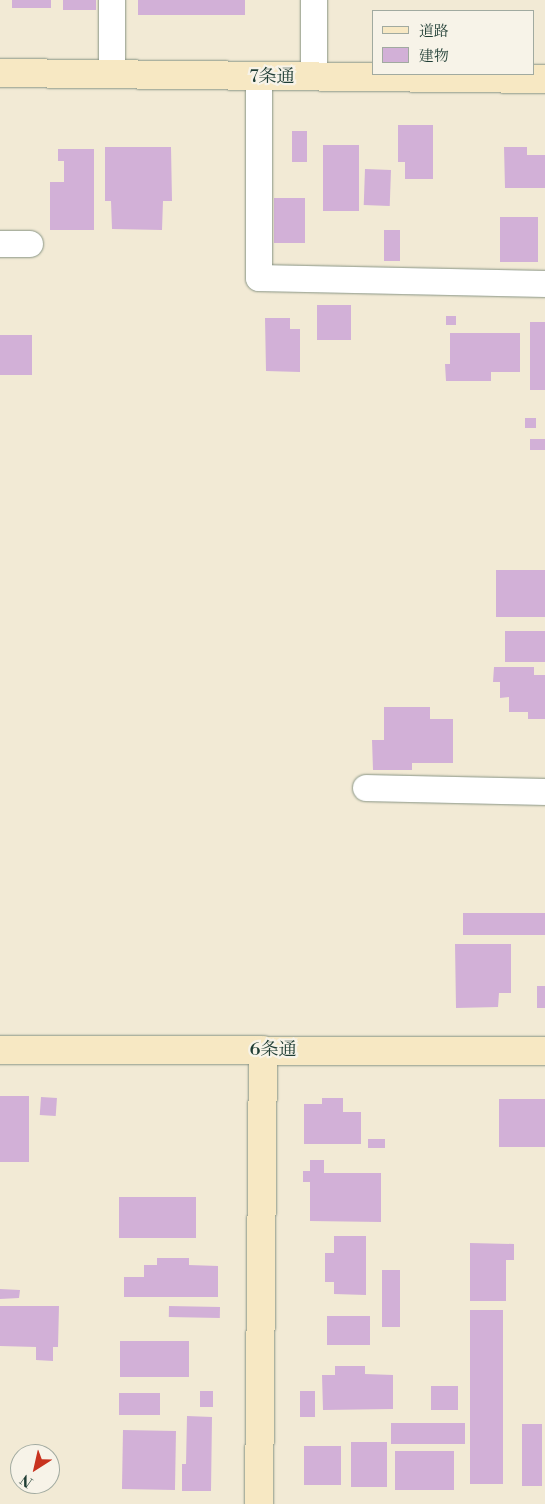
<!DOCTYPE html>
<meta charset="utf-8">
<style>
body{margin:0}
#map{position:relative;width:545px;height:1504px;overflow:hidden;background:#f2ead5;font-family:"Libre Bodoni","Noto Serif JP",serif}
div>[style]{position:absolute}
.building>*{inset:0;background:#d2b0d7;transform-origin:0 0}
.roads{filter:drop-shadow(0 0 1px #889484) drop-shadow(0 0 1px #889484)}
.street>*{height:26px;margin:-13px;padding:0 13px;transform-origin:13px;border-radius:13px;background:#fff}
.secondary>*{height:28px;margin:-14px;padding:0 14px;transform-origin:14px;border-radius:14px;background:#f7e8c3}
span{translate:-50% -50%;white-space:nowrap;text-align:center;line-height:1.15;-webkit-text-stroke:4.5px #f7f3e8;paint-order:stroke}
.street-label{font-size:18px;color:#1f3d34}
.legend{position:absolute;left:372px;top:10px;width:162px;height:65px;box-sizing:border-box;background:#f7f3e8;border:1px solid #a1aaa0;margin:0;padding:6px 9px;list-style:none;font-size:15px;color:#1f3d34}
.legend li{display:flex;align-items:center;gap:10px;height:25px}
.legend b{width:25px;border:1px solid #a1aaa0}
.north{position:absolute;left:10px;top:1444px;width:50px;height:50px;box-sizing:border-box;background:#f7f3e8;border:1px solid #a1aaa0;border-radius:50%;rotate:215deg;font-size:14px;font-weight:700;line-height:20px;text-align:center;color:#1f3d34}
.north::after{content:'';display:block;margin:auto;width:18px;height:22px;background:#c8321e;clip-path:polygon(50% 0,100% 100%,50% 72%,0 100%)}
</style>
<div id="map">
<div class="building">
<i style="left:12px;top:0;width:39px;height:8px"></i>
<i style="left:63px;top:0;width:33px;height:10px"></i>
<i style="left:138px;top:0;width:107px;height:15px"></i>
<i style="clip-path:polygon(398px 125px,433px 125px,433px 179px,405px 179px,405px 162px,398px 162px)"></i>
<i style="left:292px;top:131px;width:15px;height:31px"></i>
<i style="left:323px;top:145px;width:36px;height:66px"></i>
<i style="clip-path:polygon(105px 147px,171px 147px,172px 201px,163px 201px,162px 230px,112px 229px,111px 201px,105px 201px)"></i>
<i style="clip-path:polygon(504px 147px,527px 147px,527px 155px,545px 155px,545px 188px,505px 188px)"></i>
<i style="clip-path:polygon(58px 149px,94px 149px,94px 230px,50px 230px,50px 182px,64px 182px,64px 161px,58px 161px)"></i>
<i style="left:365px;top:169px;width:26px;height:36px;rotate:2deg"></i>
<i style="left:274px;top:198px;width:31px;height:45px"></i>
<i style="left:500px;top:217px;width:38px;height:45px"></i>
<i style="left:384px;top:230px;width:16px;height:31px"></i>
<i style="left:317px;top:305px;width:34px;height:35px"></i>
<i style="left:446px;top:316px;width:10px;height:9px"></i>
<i style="clip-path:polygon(265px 318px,290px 318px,290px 329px,300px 329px,300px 372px,266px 371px)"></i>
<i style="left:530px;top:322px;width:15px;height:68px"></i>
<i style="clip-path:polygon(450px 333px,520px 333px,520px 372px,491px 372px,491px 381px,446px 381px,445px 364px,450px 364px)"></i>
<i style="left:32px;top:335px;width:40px;height:32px;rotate:90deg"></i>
<i style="left:525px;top:418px;width:11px;height:10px"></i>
<i style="left:530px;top:439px;width:15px;height:11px"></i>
<i style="left:496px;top:570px;width:49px;height:47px"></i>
<i style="left:505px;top:631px;width:40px;height:31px"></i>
<i style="clip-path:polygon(494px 667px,534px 667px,534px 675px,545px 675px,545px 719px,528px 719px,528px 712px,509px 712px,509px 697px,500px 698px,500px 682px,493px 682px)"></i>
<i style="clip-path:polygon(384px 707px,430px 707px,430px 719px,453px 719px,453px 763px,412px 763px,412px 770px,373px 770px,372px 740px,384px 740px)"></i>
<i style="left:463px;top:913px;width:82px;height:22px"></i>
<i style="clip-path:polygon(455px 944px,511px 944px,511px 993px,499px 993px,498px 1007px,456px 1008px)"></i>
<i style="left:537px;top:986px;width:8px;height:22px"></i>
<i style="left:0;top:1096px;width:29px;height:66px"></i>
<i style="left:41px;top:1097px;width:16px;height:18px;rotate:4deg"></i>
<i style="clip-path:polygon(322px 1098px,343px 1098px,343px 1112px,361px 1112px,361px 1144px,304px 1144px,304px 1104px,322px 1104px)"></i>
<i style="left:499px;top:1099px;width:46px;height:48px"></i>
<i style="left:368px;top:1139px;width:17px;height:9px"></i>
<i style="clip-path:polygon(310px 1160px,324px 1160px,324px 1173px,381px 1173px,381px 1222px,310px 1221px,310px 1182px,303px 1182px,303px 1171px,310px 1171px)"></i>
<i style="left:119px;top:1197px;width:77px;height:41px"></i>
<i style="clip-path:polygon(334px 1236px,366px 1236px,366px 1295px,334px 1294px,334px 1282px,325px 1282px,325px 1253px,334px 1253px)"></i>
<i style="clip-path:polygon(470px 1243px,514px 1244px,514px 1260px,506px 1260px,506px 1301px,470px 1301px)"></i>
<i style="clip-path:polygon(157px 1258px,189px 1258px,189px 1265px,218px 1266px,218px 1297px,124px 1297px,124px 1277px,144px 1277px,144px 1265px,157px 1265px)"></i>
<i style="left:382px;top:1270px;width:18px;height:57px"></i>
<i style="clip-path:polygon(0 1289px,20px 1290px,19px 1298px,0 1299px)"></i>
<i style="clip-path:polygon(0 1306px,59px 1306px,58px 1347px,53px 1347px,53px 1361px,36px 1360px,36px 1347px,0 1346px)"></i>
<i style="left:169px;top:1306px;width:51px;height:11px;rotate:1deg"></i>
<i style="left:470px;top:1310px;width:33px;height:174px"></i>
<i style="left:327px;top:1316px;width:43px;height:29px"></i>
<i style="left:120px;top:1341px;width:69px;height:36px"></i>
<i style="clip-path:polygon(335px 1366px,365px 1366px,365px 1374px,393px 1375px,393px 1409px,323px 1410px,322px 1375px,335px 1375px)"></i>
<i style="left:431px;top:1386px;width:27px;height:24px"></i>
<i style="left:200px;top:1391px;width:13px;height:16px"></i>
<i style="left:300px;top:1391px;width:15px;height:26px"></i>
<i style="left:119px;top:1393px;width:41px;height:22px"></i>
<i style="clip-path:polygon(187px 1416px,212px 1417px,211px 1491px,182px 1491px,182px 1464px,186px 1464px)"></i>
<i style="left:391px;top:1423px;width:74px;height:21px"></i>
<i style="left:522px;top:1424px;width:20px;height:62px"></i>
<i style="left:123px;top:1430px;width:53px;height:59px;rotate:1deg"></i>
<i style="left:351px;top:1442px;width:36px;height:45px"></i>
<i style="left:304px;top:1446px;width:37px;height:39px"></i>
<i style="left:395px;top:1451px;width:59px;height:39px"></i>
</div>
<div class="roads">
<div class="street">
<i style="left:112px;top:0;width:74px;rotate:90deg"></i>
<i style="left:259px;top:77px;width:201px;rotate:90deg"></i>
<i style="left:259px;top:278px;width:286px;rotate:1.2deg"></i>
<i style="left:314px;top:77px;width:77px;rotate:-90deg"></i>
<i style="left:0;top:244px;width:30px"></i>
<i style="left:366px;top:788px;width:179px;rotate:1.3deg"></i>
</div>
<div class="secondary">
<i style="left:0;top:73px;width:545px;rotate:0.63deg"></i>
<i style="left:0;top:1050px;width:545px;rotate:0.11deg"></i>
<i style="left:259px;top:1504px;width:454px;rotate:-89.5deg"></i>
</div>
</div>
<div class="street-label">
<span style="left:272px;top:77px">7条通</span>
<span style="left:273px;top:1050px">6条通</span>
</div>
<ul class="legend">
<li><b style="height:6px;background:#f7e8c3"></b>道路</li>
<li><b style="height:14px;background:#d2b0d7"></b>建物</li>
</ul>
<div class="north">N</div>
</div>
